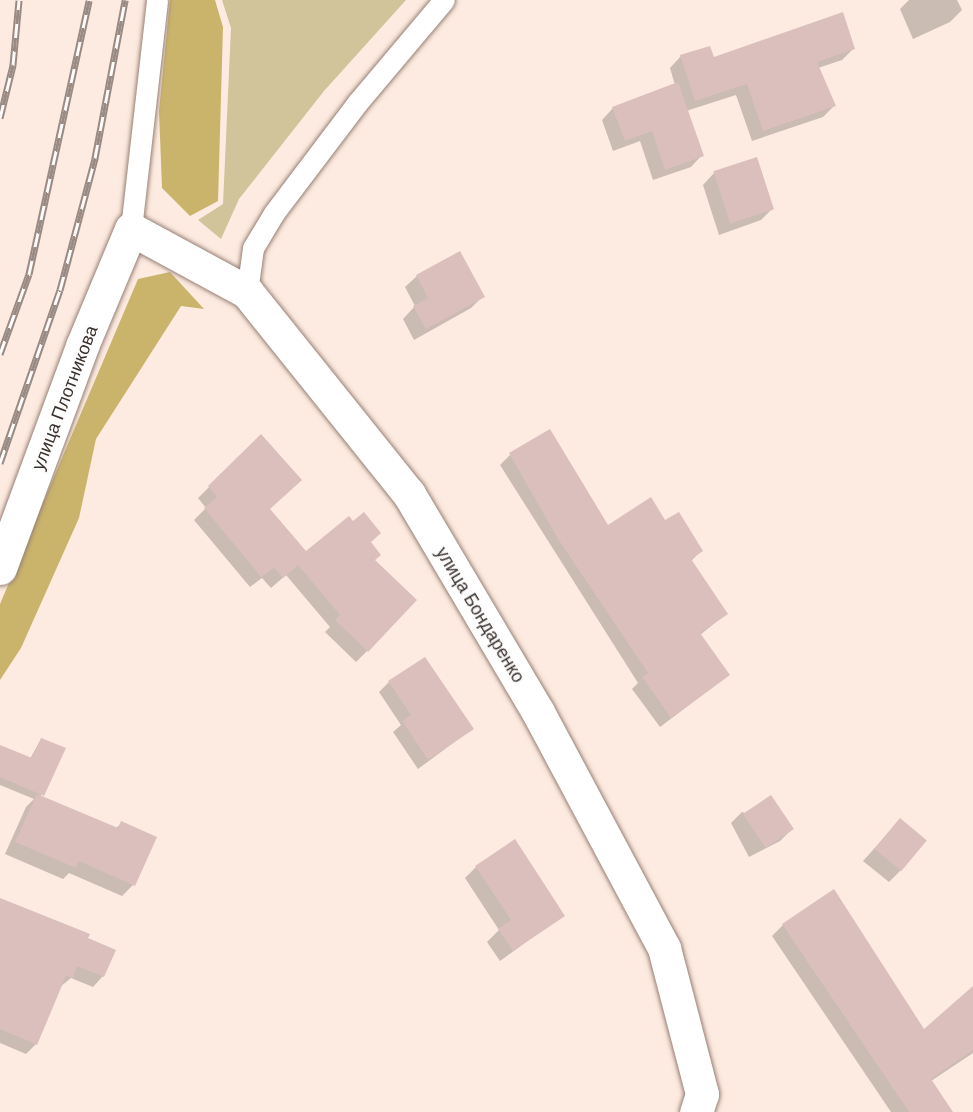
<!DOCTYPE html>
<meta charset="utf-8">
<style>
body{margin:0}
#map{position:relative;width:973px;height:1112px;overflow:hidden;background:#fdeae0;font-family:"DM Sans",sans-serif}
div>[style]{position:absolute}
.green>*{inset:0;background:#d1c49a}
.forest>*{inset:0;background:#cab46c}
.shadow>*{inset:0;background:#0003}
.building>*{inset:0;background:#dabfbc;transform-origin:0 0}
.roads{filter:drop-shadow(0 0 2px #968075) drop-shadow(0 0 2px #968075)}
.service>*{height:21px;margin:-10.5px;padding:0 10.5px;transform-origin:10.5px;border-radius:10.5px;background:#fff}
.minor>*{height:33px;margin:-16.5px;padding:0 16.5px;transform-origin:16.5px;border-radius:16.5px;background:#fff}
.rail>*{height:7px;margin-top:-3.5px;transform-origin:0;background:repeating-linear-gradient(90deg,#fcfcfc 0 14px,#998b84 0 28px);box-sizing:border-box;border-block:2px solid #998b84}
span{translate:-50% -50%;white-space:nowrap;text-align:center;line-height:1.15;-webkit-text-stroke:4.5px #fcfcfc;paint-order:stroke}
.street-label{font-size:18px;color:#3a312d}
</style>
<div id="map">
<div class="green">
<i style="clip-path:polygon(222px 0,406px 0,324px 91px,239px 199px,221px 239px,198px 220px,223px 204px,231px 28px)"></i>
</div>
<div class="forest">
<i style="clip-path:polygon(170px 0,215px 0,223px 27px,218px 201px,190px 216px,162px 188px,159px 111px)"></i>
<i style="clip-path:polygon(170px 272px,204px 309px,181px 306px,96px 439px,79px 518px,21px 648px,0 680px,0 604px,138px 279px)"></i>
</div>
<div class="shadow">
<i style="clip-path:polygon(909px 0,957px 0,962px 10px,950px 22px,913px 39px,900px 9px)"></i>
<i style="clip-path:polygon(853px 49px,842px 60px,818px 68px,834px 106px,823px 117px,752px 141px,736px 95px,686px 111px,702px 155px,691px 167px,653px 180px,640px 141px,613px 151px,602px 120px,613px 108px,675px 85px,670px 68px,681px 56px,713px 59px)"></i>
<i style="clip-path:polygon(756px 159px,772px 209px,761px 220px,719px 235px,703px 185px,714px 173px)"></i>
<i style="clip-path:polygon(417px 276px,483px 296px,471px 308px,414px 340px,403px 319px,415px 306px,405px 287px)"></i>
<i style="clip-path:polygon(261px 436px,269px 510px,306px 554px,369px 542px,373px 561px,367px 651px,356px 662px,325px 632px,330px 627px,286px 575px,271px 588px,262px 578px,250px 587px,194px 520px,206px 508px,198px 498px)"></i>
<i style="clip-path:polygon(510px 455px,607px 527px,665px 522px,701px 551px,691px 561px,726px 614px,700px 635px,729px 675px,660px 727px,632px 689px,638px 683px,500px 465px)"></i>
<i style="clip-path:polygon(389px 682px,472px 729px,418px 769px,393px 732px,401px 725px,379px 692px)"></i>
<i style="clip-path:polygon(41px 739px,41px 797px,115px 829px,122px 823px,133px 885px,122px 896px,69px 873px,63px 879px,5px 854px,26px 807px,34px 799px,0 785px,0 746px,30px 759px)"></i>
<i style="clip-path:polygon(742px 812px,792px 829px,780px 841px,749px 857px,731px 823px)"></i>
<i style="clip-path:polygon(900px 820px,900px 871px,889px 882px,863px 861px)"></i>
<i style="clip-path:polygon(476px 867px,563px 915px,500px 961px,487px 942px,499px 930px,465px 878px)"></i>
<i style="clip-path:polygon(0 905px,86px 939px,103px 976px,93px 987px,71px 978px,60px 987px,36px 1044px,26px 1054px,0 1043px)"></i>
<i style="clip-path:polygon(783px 925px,924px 1031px,973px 997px,973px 1053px,931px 1081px,952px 1112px,891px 1112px,772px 936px)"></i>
</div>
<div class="building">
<i style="clip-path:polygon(843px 12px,855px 49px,817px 62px,836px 106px,763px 131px,747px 84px,695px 101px,680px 55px,710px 46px,714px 57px)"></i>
<i style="clip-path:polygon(678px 82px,704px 156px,665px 170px,652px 131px,625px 141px,612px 107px)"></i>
<i style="left:757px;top:157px;width:55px;height:46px;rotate:72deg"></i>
<i style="clip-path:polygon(460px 251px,485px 297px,426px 329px,413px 306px,428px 298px,416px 275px)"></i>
<i style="clip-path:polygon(550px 429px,608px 525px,651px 497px,665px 520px,679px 512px,703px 551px,691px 559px,728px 614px,700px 633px,730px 675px,671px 718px,642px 677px,648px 673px,558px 539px,509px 453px)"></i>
<i style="clip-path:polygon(261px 434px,302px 480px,270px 509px,306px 551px,349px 516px,353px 521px,364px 512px,381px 533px,371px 542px,381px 555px,375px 560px,417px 600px,368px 652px,335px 620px,340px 615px,298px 565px,283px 578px,274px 568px,261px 577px,204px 508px,217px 497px,208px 486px)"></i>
<i style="clip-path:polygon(425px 657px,474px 729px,428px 760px,402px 721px,411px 715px,388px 681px)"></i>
<i style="clip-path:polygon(41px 738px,66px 748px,44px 796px,0 777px,0 745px,32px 758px)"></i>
<i style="clip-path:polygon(37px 794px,118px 828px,121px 821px,157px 837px,135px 886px,79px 861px,76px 868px,15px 842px)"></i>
<i style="left:771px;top:795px;width:41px;height:34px;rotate:56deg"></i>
<i style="left:900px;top:818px;width:35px;height:40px;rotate:40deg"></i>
<i style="clip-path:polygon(515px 839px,565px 916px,513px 951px,498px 929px,511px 920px,475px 866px)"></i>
<i style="clip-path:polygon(834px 889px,924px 1029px,973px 986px,973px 1050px,931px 1079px,953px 1112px,909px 1112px,782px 924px)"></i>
<i style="clip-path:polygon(0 898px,90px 934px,88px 938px,116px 950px,104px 977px,77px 966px,73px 978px,66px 976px,37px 1045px,0 1029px)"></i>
</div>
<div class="roads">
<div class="service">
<i style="left:131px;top:229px;width:230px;rotate:-83.5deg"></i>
<i style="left:247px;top:292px;width:44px;rotate:-82.2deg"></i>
<i style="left:253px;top:248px;width:41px;rotate:-59deg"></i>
<i style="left:274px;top:213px;width:139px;rotate:-52.9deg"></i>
<i style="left:358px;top:102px;width:133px;rotate:-49.9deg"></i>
</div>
<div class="minor">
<i style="left:0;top:568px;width:237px;rotate:-69.7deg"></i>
<i style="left:82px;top:346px;width:127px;rotate:-67.3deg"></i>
<i style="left:131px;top:229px;width:132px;rotate:28.5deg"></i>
<i style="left:247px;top:292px;width:259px;rotate:51.3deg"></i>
<i style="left:409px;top:494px;width:253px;rotate:59.4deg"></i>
<i style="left:538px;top:712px;width:268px;rotate:61.9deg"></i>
<i style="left:664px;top:948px;width:151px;rotate:75.4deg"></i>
<i style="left:702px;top:1094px;width:19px;rotate:108deg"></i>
</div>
</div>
<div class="rail">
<i style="left:0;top:118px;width:55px;rotate:-76.2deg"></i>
<i style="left:13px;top:65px;width:65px;rotate:-84.7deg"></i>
<i style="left:0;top:354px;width:85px;rotate:-70.1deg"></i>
<i style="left:29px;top:274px;width:280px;rotate:-77.6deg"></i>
<i style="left:0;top:463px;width:183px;rotate:-70.9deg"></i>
<i style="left:60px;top:290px;width:137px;rotate:-75.1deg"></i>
<i style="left:95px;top:158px;width:161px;rotate:-79.2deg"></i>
</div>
<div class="street-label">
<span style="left:65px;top:398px;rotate:-69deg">улица Плотникова</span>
<span style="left:480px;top:615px;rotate:59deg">улица Бондаренко</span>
</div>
</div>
